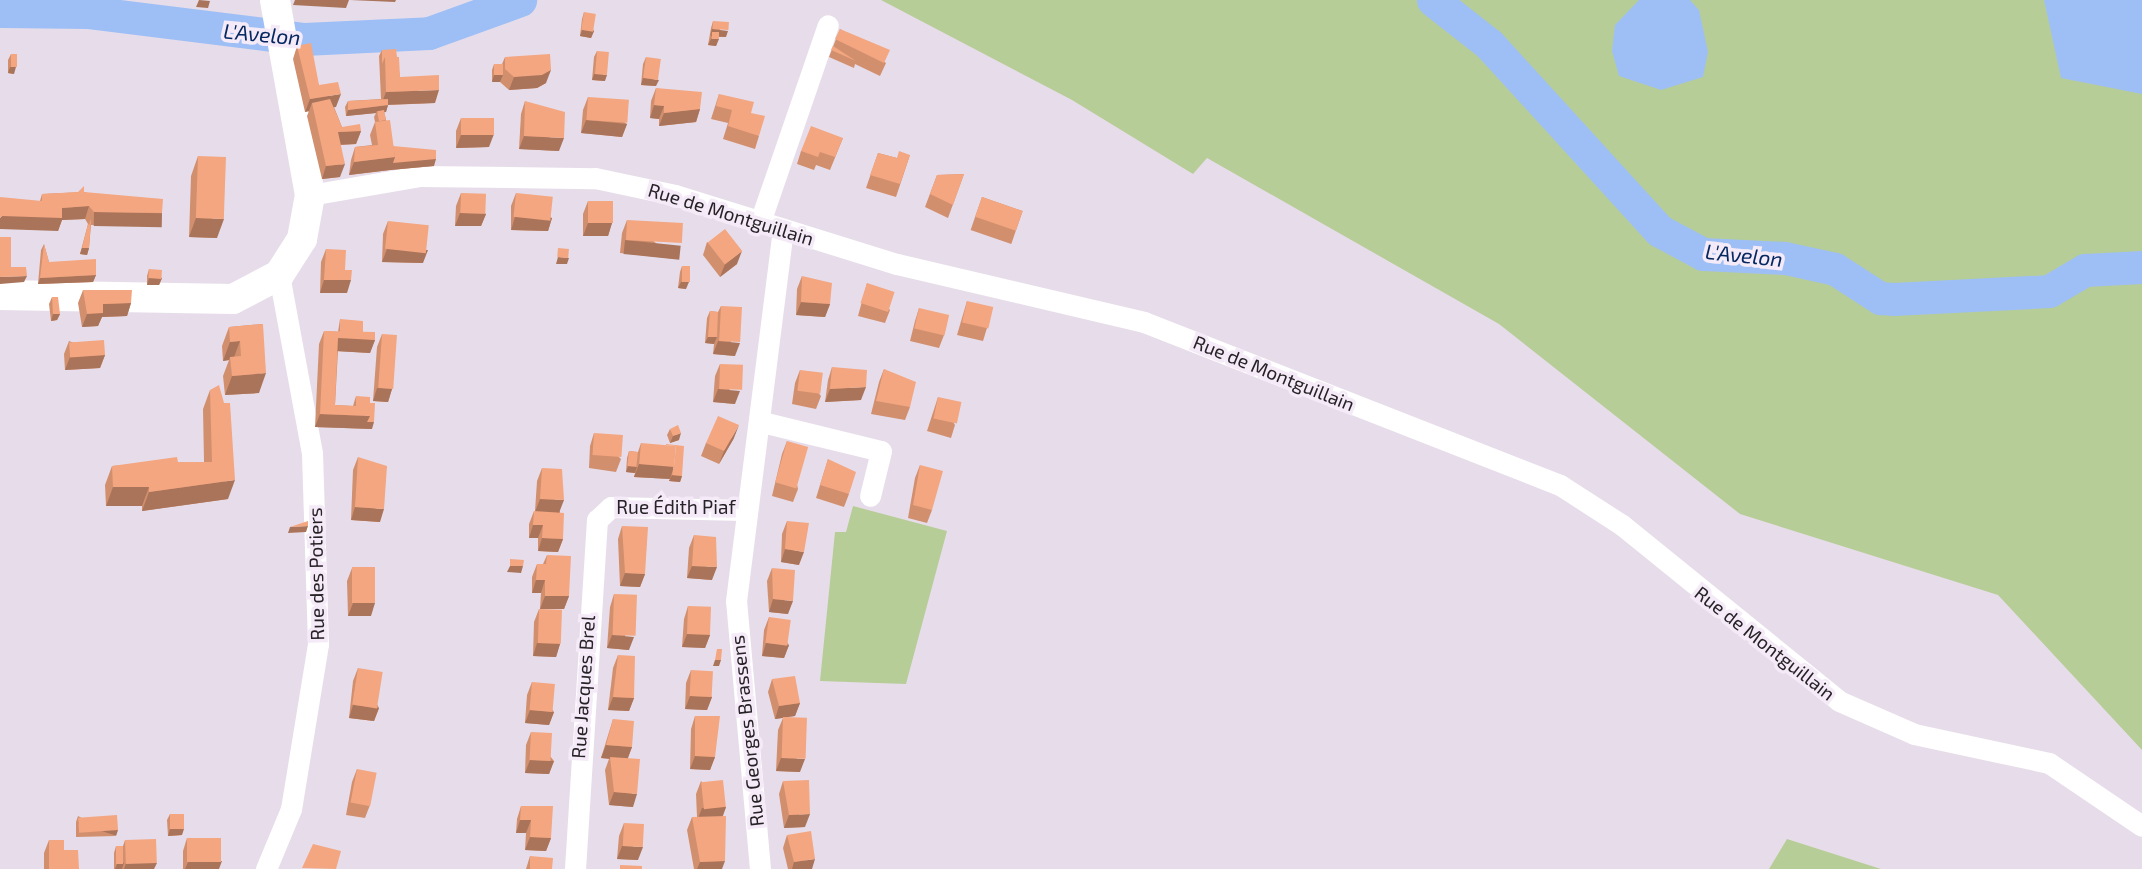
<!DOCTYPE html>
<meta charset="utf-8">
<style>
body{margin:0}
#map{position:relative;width:2142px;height:869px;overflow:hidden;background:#e7ddea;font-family:"Exo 2",sans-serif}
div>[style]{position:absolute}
.green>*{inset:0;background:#b7cd97}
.water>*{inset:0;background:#9ebff5}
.river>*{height:33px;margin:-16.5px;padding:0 16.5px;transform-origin:16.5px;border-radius:16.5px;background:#9ebff5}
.street>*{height:21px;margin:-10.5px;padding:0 10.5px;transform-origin:10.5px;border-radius:10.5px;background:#fff}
.secondary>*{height:30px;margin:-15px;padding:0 15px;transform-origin:15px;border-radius:15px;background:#fff}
.wall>*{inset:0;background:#d18f6e;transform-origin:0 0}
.shaded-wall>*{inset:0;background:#aa745a;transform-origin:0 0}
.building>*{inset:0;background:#f3a680;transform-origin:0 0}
span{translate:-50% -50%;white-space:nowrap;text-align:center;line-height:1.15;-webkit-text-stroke:7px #f5eaf7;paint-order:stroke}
.street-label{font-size:19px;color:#262227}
.water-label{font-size:21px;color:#052861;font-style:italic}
</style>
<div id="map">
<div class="green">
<i style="clip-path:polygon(881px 0,2142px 0,2142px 750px,1998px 595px,1740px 514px,1499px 324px,1207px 158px,1193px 174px,1072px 100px)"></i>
<i style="clip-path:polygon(853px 506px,947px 531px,906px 684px,820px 681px,835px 532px,846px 532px)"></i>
<i style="clip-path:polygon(1787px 839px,1881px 869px,1769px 869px)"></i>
</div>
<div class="water">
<i style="clip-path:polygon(1639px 0,1690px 0,1699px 10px,1708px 52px,1703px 77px,1661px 90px,1619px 76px,1612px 51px,1615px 25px)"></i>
<i style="clip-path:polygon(2044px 0,2142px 0,2142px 94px,2061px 78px)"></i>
</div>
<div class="river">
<i style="left:1433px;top:0;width:71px;rotate:38.2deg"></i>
<i style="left:1489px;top:44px;width:253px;rotate:47.6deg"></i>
<i style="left:1660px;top:231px;width:49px;rotate:28.1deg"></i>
<i style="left:1703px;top:254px;width:82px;rotate:2.8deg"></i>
<i style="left:1785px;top:258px;width:51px;rotate:12.4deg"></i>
<i style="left:1835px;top:269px;width:54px;rotate:32.8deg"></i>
<i style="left:1880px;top:298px;width:13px;rotate:4deg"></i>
<i style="left:1893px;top:299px;width:156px;rotate:-2.9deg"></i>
<i style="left:2049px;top:291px;width:42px;rotate:-30.3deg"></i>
<i style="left:2085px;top:270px;width:57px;rotate:-3deg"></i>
<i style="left:0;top:11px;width:87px;rotate:0.7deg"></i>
<i style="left:87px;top:12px;width:219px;rotate:7.1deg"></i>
<i style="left:304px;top:39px;width:125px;rotate:-2.7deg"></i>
<i style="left:429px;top:33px;width:97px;rotate:-19.9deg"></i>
</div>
<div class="street">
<i style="left:310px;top:195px;width:112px;rotate:-9.8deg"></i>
<i style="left:420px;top:176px;width:175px;rotate:0.7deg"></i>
<i style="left:595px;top:178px;width:82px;rotate:12deg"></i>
<i style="left:675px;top:195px;width:232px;rotate:17.3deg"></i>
<i style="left:897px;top:264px;width:254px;rotate:13.2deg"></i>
<i style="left:1144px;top:322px;width:447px;rotate:21.4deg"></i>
<i style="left:1560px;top:485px;width:74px;rotate:32.8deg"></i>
<i style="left:1622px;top:525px;width:279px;rotate:39deg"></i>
<i style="left:1839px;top:701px;width:82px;rotate:23.7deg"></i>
<i style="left:1914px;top:734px;width:138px;rotate:12.1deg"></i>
<i style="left:2049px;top:763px;width:112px;rotate:34.1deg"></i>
<i style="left:760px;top:222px;width:208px;rotate:-71deg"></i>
<i style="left:762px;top:422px;width:122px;rotate:13.7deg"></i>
<i style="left:881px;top:451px;width:46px;rotate:103.7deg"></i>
<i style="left:266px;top:869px;width:65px;rotate:-67.4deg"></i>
<i style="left:291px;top:809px;width:167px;rotate:-80.7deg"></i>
<i style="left:318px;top:644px;width:191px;rotate:-91.8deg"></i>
<i style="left:312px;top:453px;width:181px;rotate:-100.5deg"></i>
<i style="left:575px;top:869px;width:350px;rotate:-86.4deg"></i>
<i style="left:597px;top:520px;width:19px;rotate:-43deg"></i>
<i style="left:611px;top:507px;width:133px;rotate:1.3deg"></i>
<i style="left:760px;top:869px;width:269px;rotate:-95.1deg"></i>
<i style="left:736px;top:601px;width:375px;rotate:-82.8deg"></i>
</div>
<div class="secondary">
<i style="left:0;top:295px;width:233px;rotate:1deg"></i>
<i style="left:233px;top:299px;width:52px;rotate:-27.6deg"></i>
<i style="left:279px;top:275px;width:43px;rotate:-57.4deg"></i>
<i style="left:302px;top:239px;width:45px;rotate:-79.7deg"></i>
<i style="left:310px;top:195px;width:198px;rotate:-100.2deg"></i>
</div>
<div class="wall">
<i style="clip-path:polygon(584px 12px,594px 31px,591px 38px,580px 36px,582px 19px)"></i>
<i style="clip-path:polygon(713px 21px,726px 37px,719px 37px,716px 46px,708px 45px,711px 28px)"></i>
<i style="clip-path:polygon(840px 29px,886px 63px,880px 76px,855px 64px,854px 68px,829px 57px)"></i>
<i style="clip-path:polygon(297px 46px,319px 85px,336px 107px,334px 107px,342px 127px,361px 131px,356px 144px,341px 145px,340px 177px,322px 179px,307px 116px,309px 111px,305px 112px,293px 59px)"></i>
<i style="clip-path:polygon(382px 50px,397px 57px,400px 77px,435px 103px,388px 105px,386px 112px,384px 112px,393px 146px,434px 166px,390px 170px,349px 175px,351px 160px,355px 147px,372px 145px,370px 135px,375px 122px,374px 117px,376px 113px,346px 116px,345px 107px,348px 101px,381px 99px,379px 56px)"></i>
<i style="clip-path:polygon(597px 51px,605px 81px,592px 80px,594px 57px)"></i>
<i style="clip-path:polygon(11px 54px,14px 74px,8px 73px,8px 60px)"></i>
<i style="clip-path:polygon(505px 57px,546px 83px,537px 88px,509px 90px,500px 82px,492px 82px,492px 70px,494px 64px,502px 64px)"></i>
<i style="clip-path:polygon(646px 57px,656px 86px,641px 85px,643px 64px)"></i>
<i style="clip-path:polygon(656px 88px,700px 109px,696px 122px,659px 126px,659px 119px,650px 118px,651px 101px)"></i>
<i style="clip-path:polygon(719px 94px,759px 136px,755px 149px,723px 139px,728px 123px,711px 119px)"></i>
<i style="clip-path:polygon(588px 97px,627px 124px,622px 137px,581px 133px,583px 110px)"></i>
<i style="clip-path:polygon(525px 101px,559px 151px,519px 149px,521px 114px)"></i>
<i style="clip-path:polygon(461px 118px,489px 147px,456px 148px,456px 131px)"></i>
<i style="clip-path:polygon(843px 138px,830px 170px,816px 165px,814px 170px,797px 164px,801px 151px)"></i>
<i style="clip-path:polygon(878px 153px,897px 158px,910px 155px,896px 197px,866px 188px)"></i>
<i style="clip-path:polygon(198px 156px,217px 238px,189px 237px,191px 176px)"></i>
<i style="clip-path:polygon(964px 174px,948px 218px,925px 207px,937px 175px)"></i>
<i style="clip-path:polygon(84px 192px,162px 213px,157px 226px,91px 225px,89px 248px,87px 255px,80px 254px,88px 224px,85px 219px,62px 220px,58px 231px,40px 201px,42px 194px)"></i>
<i style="clip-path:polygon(461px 193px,486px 214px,481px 226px,455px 226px,456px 206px)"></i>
<i style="clip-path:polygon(516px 193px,552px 218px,548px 231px,511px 230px,511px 206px)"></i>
<i style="left:982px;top:197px;width:43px;height:35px;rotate:19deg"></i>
<i style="clip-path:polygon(588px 201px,612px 223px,608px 236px,583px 236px,583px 214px)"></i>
<i style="clip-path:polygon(627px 220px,676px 259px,620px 253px,622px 233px)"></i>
<i style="clip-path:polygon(388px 221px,423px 263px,382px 262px,383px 234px)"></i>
<i style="clip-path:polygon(707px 242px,737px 264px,720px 277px,703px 255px)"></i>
<i style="clip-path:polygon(44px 244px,49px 262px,96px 275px,93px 282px,38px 284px,41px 250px)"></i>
<i style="clip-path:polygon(326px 249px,345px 270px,347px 293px,320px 293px,321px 262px)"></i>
<i style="clip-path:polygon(682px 266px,686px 289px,678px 288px,680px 272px)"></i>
<i style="clip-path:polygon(149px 269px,162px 278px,159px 285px,147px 285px,147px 276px)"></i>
<i style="clip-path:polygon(802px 276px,830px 304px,825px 317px,796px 315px,797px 289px)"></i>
<i style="clip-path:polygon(867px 283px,890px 310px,885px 323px,858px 316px)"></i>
<i style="clip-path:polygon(83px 290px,131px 303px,127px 316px,102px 317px,98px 326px,82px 327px,78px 303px)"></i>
<i style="clip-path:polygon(52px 297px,60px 314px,57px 320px,51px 321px,49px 304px)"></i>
<i style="clip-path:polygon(967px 301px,987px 328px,983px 341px,957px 335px)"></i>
<i style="clip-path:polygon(721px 306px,735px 356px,713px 354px,714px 344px,705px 343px,707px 318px,710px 311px,718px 312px)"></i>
<i style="clip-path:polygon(919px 308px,944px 335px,939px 348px,910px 341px,915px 321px)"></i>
<i style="clip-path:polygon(340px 319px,375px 340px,370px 353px,338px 351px,335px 405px,353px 406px,356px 396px,372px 429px,315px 427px,319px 344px,324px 331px,338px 332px)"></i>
<i style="clip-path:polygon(263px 324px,259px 393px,225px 395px,223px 376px,229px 360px,223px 361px,222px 346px,229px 327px)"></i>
<i style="clip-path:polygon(382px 334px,392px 389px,388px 402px,373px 401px,377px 347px)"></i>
<i style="clip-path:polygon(69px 341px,105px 355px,100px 368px,65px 370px,64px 354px)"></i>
<i style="clip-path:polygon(720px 364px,735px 404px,713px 402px,715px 376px)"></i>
<i style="clip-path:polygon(832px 367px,861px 400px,825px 402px,828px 380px)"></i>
<i style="clip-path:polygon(884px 369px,910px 407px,905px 420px,871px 414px,879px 382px)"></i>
<i style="clip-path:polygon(800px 370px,821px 396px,816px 409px,792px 404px,795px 383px)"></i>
<i style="clip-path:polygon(210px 390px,228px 499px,142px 511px,142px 506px,106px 506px,105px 485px,112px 466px,178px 462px,204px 462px,203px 409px)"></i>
<i style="clip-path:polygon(938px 397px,955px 425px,951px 438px,927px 431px)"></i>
<i style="clip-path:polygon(670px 429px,679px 440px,670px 443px,667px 435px)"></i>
<i style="clip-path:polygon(594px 433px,621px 459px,616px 472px,589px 468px,590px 446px)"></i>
<i style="clip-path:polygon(734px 438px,719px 464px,701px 456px,706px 443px)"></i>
<i style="clip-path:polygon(787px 441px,798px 489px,793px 502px,772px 496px,782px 454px)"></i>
<i style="clip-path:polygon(641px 443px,682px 476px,680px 482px,669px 481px,670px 479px,634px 477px,635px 473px,626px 472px,627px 458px,629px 451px,638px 452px)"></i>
<i style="clip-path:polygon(358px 457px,380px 522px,351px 520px,353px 470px)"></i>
<i style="clip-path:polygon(828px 459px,849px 494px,844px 507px,816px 498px)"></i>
<i style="clip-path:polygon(920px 465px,932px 510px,927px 523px,908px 518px,915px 478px)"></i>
<i style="clip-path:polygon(542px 468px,560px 512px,563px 539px,558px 552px,538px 551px,538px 538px,529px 538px,529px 524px,534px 511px,535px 511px,537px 481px)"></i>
<i style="clip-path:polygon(787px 521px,799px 565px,781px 562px,782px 534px)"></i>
<i style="clip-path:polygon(622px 526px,645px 574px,640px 587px,620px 586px,618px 539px)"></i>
<i style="clip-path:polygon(694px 535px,712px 580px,687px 578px,689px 548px)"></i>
<i style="clip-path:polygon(547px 555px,569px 596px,564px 609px,540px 609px,541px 593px,532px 593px,532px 577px,537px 564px,543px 564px)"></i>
<i style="clip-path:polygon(352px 568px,371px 616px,348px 616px,347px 581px)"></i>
<i style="clip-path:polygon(772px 568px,788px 614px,769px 612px,767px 581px)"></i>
<i style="clip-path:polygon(614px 594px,629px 650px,607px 648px,610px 607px)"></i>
<i style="clip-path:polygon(688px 606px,710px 635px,705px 648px,682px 647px,684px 619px)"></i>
<i style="clip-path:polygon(539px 609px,560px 644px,556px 657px,533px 656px,534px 622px)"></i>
<i style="clip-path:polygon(769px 617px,789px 645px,784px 658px,762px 656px,764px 630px)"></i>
<i style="clip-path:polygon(618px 655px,634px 698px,629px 711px,608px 710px,613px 668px)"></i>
<i style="clip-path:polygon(358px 668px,379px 708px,374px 721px,349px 718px,353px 681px)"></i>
<i style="clip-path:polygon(691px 670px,712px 697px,707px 710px,685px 709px,686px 683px)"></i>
<i style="clip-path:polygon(772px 679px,800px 703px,795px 716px,786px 717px,800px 772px,776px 771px,778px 730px,783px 718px,775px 719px,768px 692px)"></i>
<i style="clip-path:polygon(532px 682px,554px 712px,549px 725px,525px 723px,527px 695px)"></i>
<i style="clip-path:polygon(695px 716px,715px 757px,710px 770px,690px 769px,691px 729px)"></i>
<i style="clip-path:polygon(613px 719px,632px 747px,628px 758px,633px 807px,609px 805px,605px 770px,609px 759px,601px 758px)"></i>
<i style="clip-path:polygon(531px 732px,554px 761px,549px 774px,525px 773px,526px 745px)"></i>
<i style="clip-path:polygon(357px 769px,370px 805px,365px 818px,346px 815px,352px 782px)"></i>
<i style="clip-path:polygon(701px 781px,726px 807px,723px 816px,722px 869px,694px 869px,687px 830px,692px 817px,697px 817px,696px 794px)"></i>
<i style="clip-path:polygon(783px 781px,805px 827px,784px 828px,779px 794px)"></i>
<i style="clip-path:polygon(521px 806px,551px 838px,546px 851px,525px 850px,526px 833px,516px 833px,517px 819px)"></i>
<i style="clip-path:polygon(170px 814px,182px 835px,168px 836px,167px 820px)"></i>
<i style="clip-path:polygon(78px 816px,116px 836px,76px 837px,76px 822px)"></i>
<i style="clip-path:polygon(624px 823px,638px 860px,617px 859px,619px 836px)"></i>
<i style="clip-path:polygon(787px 835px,812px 869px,788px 869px,783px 848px)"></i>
<i style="clip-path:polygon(187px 838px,219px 869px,183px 869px,183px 851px)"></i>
<i style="clip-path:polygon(49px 840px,64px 850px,79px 869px,44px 869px,44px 853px)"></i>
<i style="clip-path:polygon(125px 840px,154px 869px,114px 869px,114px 853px,116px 846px,123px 846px)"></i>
<i style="clip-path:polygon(530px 856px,552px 869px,526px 869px)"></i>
</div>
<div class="shaded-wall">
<i style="clip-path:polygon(199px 0,210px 1px,208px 8px,196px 7px)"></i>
<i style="clip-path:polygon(295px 0,349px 0,346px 8px,293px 5px)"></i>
<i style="clip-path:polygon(350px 0,396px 0,395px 2px)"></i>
<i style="clip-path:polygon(712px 29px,728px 31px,726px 37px,711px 36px,712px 32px,710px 36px)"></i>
<i style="clip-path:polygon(582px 30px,594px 31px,591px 38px,580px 36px)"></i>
<i style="clip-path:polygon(711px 39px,719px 39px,716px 46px,708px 45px)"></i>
<i style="clip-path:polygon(10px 67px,16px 67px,14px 74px,8px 73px)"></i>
<i style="clip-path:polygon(551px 70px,546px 83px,537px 88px,509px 90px,514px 77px)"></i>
<i style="clip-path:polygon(594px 74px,607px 75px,605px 81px,592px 80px)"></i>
<i style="clip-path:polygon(494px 75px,503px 75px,500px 82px,492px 82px)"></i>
<i style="clip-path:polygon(643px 78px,659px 80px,656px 86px,641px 85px)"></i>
<i style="clip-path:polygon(439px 90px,435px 103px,381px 105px,386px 92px)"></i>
<i style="clip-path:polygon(341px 94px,336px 107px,327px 108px,312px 103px,307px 116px,309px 111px,305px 112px,310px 99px)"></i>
<i style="clip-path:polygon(388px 105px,386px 112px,377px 113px,377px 111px,376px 113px,346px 116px,348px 110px)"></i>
<i style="clip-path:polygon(654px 105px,664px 106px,659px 119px,650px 118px)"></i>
<i style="clip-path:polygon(700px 109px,696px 122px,659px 126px,664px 113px)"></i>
<i style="clip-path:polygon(586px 120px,627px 124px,622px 137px,581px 133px)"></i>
<i style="clip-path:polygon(361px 131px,356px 144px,333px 145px,338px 132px)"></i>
<i style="clip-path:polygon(494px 134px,489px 147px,456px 148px,461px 135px)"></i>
<i style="clip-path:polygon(524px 136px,564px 138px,559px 151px,519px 149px)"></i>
<i style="clip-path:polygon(395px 157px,436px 159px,434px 166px,390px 170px,349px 175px,354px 162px)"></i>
<i style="clip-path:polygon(345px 164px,340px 177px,322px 179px,326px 166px)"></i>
<i style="clip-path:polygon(89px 206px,85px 219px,62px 220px,58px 231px,0 229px,0 218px,2px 216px,62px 208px)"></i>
<i style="left:94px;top:212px;width:68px;height:14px;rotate:1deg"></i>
<i style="clip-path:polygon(460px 213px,486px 214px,481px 226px,455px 226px)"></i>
<i style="clip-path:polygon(515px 217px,552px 218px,548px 231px,511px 230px)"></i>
<i style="clip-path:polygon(196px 218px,224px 219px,217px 238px,189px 237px)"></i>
<i style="clip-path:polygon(588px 223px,612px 223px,608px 236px,583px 236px)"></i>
<i style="left:625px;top:240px;width:56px;height:14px;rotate:6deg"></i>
<i style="clip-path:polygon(82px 248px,89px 248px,87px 255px,80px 254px)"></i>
<i style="clip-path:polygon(387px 249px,428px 250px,423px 263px,382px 262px)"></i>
<i style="clip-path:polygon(742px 251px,737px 264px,720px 277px,725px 264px)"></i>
<i style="clip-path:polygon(558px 257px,569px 258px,567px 264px,556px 264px)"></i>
<i style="clip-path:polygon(96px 275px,93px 282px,38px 284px,40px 278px)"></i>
<i style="clip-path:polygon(27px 276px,24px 282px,0 284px,0 277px)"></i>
<i style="clip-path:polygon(149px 278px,162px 278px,159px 285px,147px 285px)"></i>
<i style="clip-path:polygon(324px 280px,351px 280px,347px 293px,320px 293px)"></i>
<i style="clip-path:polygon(681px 282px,689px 282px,686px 289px,678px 288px)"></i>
<i style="clip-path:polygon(801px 302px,830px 304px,825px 317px,796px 315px)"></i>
<i style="clip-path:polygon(131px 303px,127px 316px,102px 317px,98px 326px,82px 327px,87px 314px,103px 304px)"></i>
<i style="clip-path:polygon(53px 314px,60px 314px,57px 320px,51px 321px)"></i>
<i style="clip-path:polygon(339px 336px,375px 340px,370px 353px,334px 351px)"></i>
<i style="clip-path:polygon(708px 337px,717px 337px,714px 344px,705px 343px)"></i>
<i style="clip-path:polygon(240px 341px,233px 360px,230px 357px,229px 360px,223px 361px,230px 342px)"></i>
<i style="clip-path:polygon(718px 341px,740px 343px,735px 356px,713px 354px)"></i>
<i style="clip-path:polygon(105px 355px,100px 368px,65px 370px,70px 357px)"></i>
<i style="clip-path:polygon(266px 373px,259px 393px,225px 395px,232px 376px)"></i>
<i style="clip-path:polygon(866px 387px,861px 400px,825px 402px,830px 389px)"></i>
<i style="clip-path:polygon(377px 388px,392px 389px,388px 402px,373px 401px)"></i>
<i style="clip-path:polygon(718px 389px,740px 391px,735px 404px,713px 402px)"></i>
<i style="clip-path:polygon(320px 414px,370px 416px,374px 422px,372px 429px,315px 427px)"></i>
<i style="clip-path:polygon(739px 425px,734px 438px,719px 464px,724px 451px)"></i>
<i style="clip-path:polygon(681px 433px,679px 440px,670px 443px,673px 436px)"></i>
<i style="clip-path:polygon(639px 464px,674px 466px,670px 479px,634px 477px)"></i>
<i style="clip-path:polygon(628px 466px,637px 467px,635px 473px,626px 472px)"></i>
<i style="clip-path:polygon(672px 475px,682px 476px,680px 482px,669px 481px)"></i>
<i style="clip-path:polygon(235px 480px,228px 499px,142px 511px,149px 492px)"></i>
<i style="clip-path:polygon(113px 487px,149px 487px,142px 506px,106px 506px)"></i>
<i style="clip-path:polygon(540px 499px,564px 500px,559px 513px,535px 512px)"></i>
<i style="clip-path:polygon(355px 507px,384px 509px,380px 522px,351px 520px)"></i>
<i style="clip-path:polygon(533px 525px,543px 525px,538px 538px,529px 538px)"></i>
<i style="clip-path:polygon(308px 526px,306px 532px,288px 533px,290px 527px)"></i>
<i style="clip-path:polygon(542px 538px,563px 539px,558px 552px,538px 551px)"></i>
<i style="clip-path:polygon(785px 549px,804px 552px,799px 565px,781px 562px)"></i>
<i style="clip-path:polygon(510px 566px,523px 566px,521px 573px,507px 572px)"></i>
<i style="clip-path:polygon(692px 566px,717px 567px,712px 580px,687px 578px)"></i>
<i style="clip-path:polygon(625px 573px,645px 574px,640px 587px,620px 586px)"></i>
<i style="clip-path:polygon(536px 580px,545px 580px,541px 593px,532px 593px)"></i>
<i style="clip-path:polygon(545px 596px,569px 596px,564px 609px,540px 609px)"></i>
<i style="clip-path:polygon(773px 599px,793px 601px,788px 614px,769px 612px)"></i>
<i style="clip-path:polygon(353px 603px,375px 603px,371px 616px,348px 616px)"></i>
<i style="clip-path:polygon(687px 634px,710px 635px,705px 648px,682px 647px)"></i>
<i style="clip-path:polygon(612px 635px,634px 637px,629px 650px,607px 648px)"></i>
<i style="clip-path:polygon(537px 643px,560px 644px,556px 657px,533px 656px)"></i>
<i style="clip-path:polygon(766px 643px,789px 645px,784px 658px,762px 656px)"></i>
<i style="clip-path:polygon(715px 660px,721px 660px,719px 666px,713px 666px)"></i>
<i style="clip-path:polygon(690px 696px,712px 697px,707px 710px,685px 709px)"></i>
<i style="clip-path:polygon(613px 697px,634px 698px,629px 711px,608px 710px)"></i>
<i style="clip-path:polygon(800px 703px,795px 716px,775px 719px,779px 706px)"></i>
<i style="clip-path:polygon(353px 705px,379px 708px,374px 721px,349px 718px)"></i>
<i style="clip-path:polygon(530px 710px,554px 712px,549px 725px,525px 723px)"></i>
<i style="clip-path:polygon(606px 745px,632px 747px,627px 760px,601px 758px)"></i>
<i style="clip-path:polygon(695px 756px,715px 757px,710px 770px,690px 769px)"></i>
<i style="clip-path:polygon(781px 758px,805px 759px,800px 772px,776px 771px)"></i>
<i style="clip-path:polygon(530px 760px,554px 761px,549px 774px,525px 773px)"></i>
<i style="clip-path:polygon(614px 792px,637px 794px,633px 807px,609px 805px)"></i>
<i style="clip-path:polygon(726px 807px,721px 820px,697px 821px,702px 808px)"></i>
<i style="clip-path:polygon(810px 814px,805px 827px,784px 828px,789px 815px)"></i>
<i style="clip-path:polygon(520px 820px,531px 820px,526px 833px,516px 833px)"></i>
<i style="clip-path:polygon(170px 829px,184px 829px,182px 835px,168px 836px)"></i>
<i style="left:118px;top:830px;width:6px;height:40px;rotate:108deg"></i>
<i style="clip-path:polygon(530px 837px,551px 838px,546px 851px,525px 850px)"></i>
<i style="clip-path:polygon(622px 846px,643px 847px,638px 860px,617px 859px)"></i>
<i style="clip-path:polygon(815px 859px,812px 869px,792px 869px,794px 862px)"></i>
<i style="clip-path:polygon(222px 861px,219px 869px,185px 869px,188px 862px)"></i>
<i style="clip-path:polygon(725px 861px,722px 869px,697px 869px,700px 862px)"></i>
<i style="clip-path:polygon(124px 863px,122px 869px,115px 869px,117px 864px)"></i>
<i style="clip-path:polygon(126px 863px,157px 863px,154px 869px,124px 869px)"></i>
</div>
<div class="building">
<i style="left:584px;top:12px;width:12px;height:18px;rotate:9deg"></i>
<i style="left:713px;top:21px;width:16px;height:8px;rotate:4deg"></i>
<i style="clip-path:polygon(840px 29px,890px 50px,884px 63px,835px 39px)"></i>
<i style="left:712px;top:32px;width:7px;height:7px"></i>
<i style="clip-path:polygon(311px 43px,319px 85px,338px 82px,341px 94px,310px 99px,297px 46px)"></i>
<i style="clip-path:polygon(833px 46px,856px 61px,831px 50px)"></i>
<i style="clip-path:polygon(396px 49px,397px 57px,385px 57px,382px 64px,382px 50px)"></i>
<i style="left:597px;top:51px;width:12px;height:23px;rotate:5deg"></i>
<i style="left:11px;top:54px;width:6px;height:13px"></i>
<i style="clip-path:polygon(550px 54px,551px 70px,542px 75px,514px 77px,505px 69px,505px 57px)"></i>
<i style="clip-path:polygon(385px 57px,399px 57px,400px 77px,439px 75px,439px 90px,386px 92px)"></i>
<i style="left:646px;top:57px;width:15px;height:21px;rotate:8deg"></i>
<i style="left:494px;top:64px;width:9px;height:11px"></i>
<i style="clip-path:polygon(656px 88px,702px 92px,700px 109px,664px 113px,664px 106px,654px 105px)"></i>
<i style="clip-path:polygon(719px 94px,754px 102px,751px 113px,765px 116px,759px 136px,728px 126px,732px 110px,716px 106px)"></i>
<i style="left:588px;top:97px;width:41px;height:23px;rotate:4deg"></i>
<i style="clip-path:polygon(330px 99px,342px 127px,360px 124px,361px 131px,338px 132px,345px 164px,326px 166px,312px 103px)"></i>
<i style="clip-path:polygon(388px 99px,388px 105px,348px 110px,348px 101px)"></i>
<i style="clip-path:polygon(525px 101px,565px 112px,564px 138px,524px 136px)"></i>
<i style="left:384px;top:110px;width:10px;height:7px;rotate:79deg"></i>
<i style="left:461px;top:118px;width:33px;height:17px"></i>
<i style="clip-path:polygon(390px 120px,395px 157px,354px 162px,355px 147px,378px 145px,375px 122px)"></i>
<i style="clip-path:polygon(811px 126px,843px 138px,835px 157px,820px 152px,818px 157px,801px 151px)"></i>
<i style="clip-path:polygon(393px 146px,436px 150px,436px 159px,393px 163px,395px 157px)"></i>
<i style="clip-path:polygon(899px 151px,910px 155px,900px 184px,870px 175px,878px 153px,897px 158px)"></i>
<i style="left:198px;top:156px;width:28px;height:62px;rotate:2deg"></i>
<i style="clip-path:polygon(964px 174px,953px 205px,930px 194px,937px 175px)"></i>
<i style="clip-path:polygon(84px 186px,84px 192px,163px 199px,162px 213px,94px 212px,89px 206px,62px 208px,62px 218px,2px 216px,0 218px,0 197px,42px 201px,42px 194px,78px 192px)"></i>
<i style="left:461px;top:193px;width:25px;height:20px;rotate:2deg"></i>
<i style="left:516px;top:193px;width:37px;height:24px;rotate:6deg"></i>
<i style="left:982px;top:197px;width:43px;height:21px;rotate:19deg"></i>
<i style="left:588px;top:201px;width:25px;height:22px"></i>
<i style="clip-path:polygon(91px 219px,89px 248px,82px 248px,88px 224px,89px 225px)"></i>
<i style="left:627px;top:220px;width:56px;height:20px;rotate:3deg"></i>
<i style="left:388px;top:221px;width:41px;height:28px;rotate:6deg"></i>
<i style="left:725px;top:229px;width:28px;height:22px;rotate:52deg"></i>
<i style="clip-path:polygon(0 237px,11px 237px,11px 267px,26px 267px,27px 276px,0 277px)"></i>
<i style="clip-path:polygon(44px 244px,49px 262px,96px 259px,96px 275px,40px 278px)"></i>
<i style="left:558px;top:248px;width:11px;height:9px;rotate:5deg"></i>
<i style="clip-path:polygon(326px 249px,346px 250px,345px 270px,352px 270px,351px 280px,324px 280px)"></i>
<i style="left:682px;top:266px;width:8px;height:16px"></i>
<i style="left:149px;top:269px;width:13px;height:9px;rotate:4deg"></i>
<i style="clip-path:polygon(802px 276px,832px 283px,830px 304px,801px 302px)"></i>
<i style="left:867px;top:283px;width:29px;height:21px;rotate:18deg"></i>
<i style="clip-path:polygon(83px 290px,132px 290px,131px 303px,103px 304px,103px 313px,87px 314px)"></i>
<i style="clip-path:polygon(52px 297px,58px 297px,60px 314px,53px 314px)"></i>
<i style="left:967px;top:301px;width:27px;height:22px;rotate:13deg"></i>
<i style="left:721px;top:306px;width:21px;height:35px;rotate:3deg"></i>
<i style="left:919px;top:308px;width:31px;height:21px;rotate:13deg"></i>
<i style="clip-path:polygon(710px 311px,718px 312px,717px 337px,708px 337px)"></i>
<i style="clip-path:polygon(340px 319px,363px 321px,363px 332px,340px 332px)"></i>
<i style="clip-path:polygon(263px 324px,266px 373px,232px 376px,230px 357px,241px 356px,240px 341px,230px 342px,229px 327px)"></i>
<i style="clip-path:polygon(324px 331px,375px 332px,375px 340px,338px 338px,335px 405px,356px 406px,356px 396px,370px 397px,370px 416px,320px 414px)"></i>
<i style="left:382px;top:334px;width:15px;height:54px;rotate:4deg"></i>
<i style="left:104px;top:340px;width:15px;height:35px;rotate:86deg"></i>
<i style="left:720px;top:364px;width:23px;height:25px;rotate:2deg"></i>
<i style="clip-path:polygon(832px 367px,867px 370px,866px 387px,830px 389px)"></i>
<i style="clip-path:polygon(884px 369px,916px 382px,910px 407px,876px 401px)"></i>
<i style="left:800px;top:370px;width:23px;height:21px;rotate:7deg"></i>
<i style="clip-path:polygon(219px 385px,224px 403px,230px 403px,235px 480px,149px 492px,149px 487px,113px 487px,112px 466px,177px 457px,178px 462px,212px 462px,210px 390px)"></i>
<i style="left:938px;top:397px;width:24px;height:22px;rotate:12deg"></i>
<i style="clip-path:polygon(370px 403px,375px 403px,374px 422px,367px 422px,370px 416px)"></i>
<i style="clip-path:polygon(718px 416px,739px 425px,724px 451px,706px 443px)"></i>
<i style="clip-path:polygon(678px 425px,681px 433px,673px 436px,670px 429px)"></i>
<i style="left:594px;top:433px;width:29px;height:22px;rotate:4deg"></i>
<i style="left:787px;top:441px;width:22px;height:43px;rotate:16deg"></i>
<i style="left:641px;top:443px;width:35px;height:21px;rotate:5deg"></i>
<i style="clip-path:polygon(666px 444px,684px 446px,682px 476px,672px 475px,674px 466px,676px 446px,666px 445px)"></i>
<i style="left:629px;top:451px;width:9px;height:15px;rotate:6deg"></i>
<i style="clip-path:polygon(358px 457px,387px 466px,384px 509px,355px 507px)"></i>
<i style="clip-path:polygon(828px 459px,856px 472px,849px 494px,820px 485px)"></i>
<i style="clip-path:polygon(920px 465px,943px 471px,932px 510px,913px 505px)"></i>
<i style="clip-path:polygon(542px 468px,562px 469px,564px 500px,540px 499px)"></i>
<i style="clip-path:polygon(534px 511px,564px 513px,563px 539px,542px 538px,543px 525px,533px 525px)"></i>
<i style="clip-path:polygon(308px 521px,308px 526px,290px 527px)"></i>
<i style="clip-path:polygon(787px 521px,809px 523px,804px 552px,785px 549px)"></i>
<i style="clip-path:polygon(622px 526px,648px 527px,645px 574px,625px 573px)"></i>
<i style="clip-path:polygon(694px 535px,716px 537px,717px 567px,692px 566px)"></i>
<i style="clip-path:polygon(547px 555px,571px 556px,569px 596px,545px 596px,545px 580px,536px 580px,537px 564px,546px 564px)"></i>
<i style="clip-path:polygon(510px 559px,524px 560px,523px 566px,510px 566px)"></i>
<i style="left:375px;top:567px;width:36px;height:23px;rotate:90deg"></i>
<i style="clip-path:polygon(772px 568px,795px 570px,793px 601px,773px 599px)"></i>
<i style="left:614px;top:594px;width:23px;height:41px;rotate:2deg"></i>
<i style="left:688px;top:606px;width:23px;height:28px;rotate:2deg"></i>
<i style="left:539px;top:609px;width:23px;height:34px;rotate:2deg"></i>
<i style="left:769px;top:617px;width:22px;height:26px;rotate:8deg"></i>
<i style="clip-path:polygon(717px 649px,722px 649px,721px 660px,715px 660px)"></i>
<i style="clip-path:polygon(618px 655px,635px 656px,634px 698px,613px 697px)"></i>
<i style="left:358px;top:668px;width:25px;height:37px;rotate:9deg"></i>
<i style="left:691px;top:670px;width:22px;height:26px;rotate:3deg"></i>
<i style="clip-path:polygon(795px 676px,800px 703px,779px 706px,772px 679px)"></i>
<i style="left:532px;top:682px;width:23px;height:28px;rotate:5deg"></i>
<i style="clip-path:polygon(695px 716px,720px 716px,715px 757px,695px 756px)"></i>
<i style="left:783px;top:717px;width:24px;height:41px;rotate:2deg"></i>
<i style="clip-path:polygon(613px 719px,634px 721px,632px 747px,606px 745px)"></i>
<i style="left:531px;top:732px;width:21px;height:28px;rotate:3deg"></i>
<i style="clip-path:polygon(610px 757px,640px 759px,637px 794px,614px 792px)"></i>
<i style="left:357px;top:769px;width:20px;height:34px;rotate:11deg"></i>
<i style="left:723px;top:780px;width:27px;height:22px;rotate:84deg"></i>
<i style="clip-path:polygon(809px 780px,810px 814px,789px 815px,783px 781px)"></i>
<i style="clip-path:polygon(521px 806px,553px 806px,551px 838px,530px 837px,531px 820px,520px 820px)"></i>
<i style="left:170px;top:814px;width:14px;height:15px"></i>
<i style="left:117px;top:815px;width:15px;height:39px;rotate:86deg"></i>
<i style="clip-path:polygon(726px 816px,725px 861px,700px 862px,692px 817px)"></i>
<i style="left:624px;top:823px;width:20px;height:23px;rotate:3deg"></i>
<i style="clip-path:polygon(811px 831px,815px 859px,794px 862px,787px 835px)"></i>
<i style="left:187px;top:838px;width:34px;height:24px"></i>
<i style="left:156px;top:839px;width:24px;height:31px;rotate:88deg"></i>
<i style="clip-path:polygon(49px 840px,64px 840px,64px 850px,78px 850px,79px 869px,49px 869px)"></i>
<i style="clip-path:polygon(313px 844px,341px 851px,336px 869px,302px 868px)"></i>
<i style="left:116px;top:846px;width:7px;height:18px"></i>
<i style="clip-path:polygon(530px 856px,553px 858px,552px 869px,530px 869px)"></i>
<i style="clip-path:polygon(620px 865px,642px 866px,642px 869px,620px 869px)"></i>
</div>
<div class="street-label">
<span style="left:731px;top:214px;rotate:17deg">Rue de Montguillain</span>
<span style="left:1274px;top:373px;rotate:22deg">Rue de Montguillain</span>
<span style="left:676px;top:507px">Rue Édith Piaf</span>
<span style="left:316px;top:574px;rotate:-91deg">Rue des Potiers</span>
<span style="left:1765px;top:643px;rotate:38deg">Rue de Montguillain</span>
<span style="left:583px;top:687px;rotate:-86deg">Rue Jacques Brel</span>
<span style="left:747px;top:731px;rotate:-96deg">Rue Georges Brassens</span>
</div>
<div class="water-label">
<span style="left:262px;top:34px;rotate:5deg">L'Avelon</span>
<span style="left:1744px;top:255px;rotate:6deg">L'Avelon</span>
</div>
</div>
